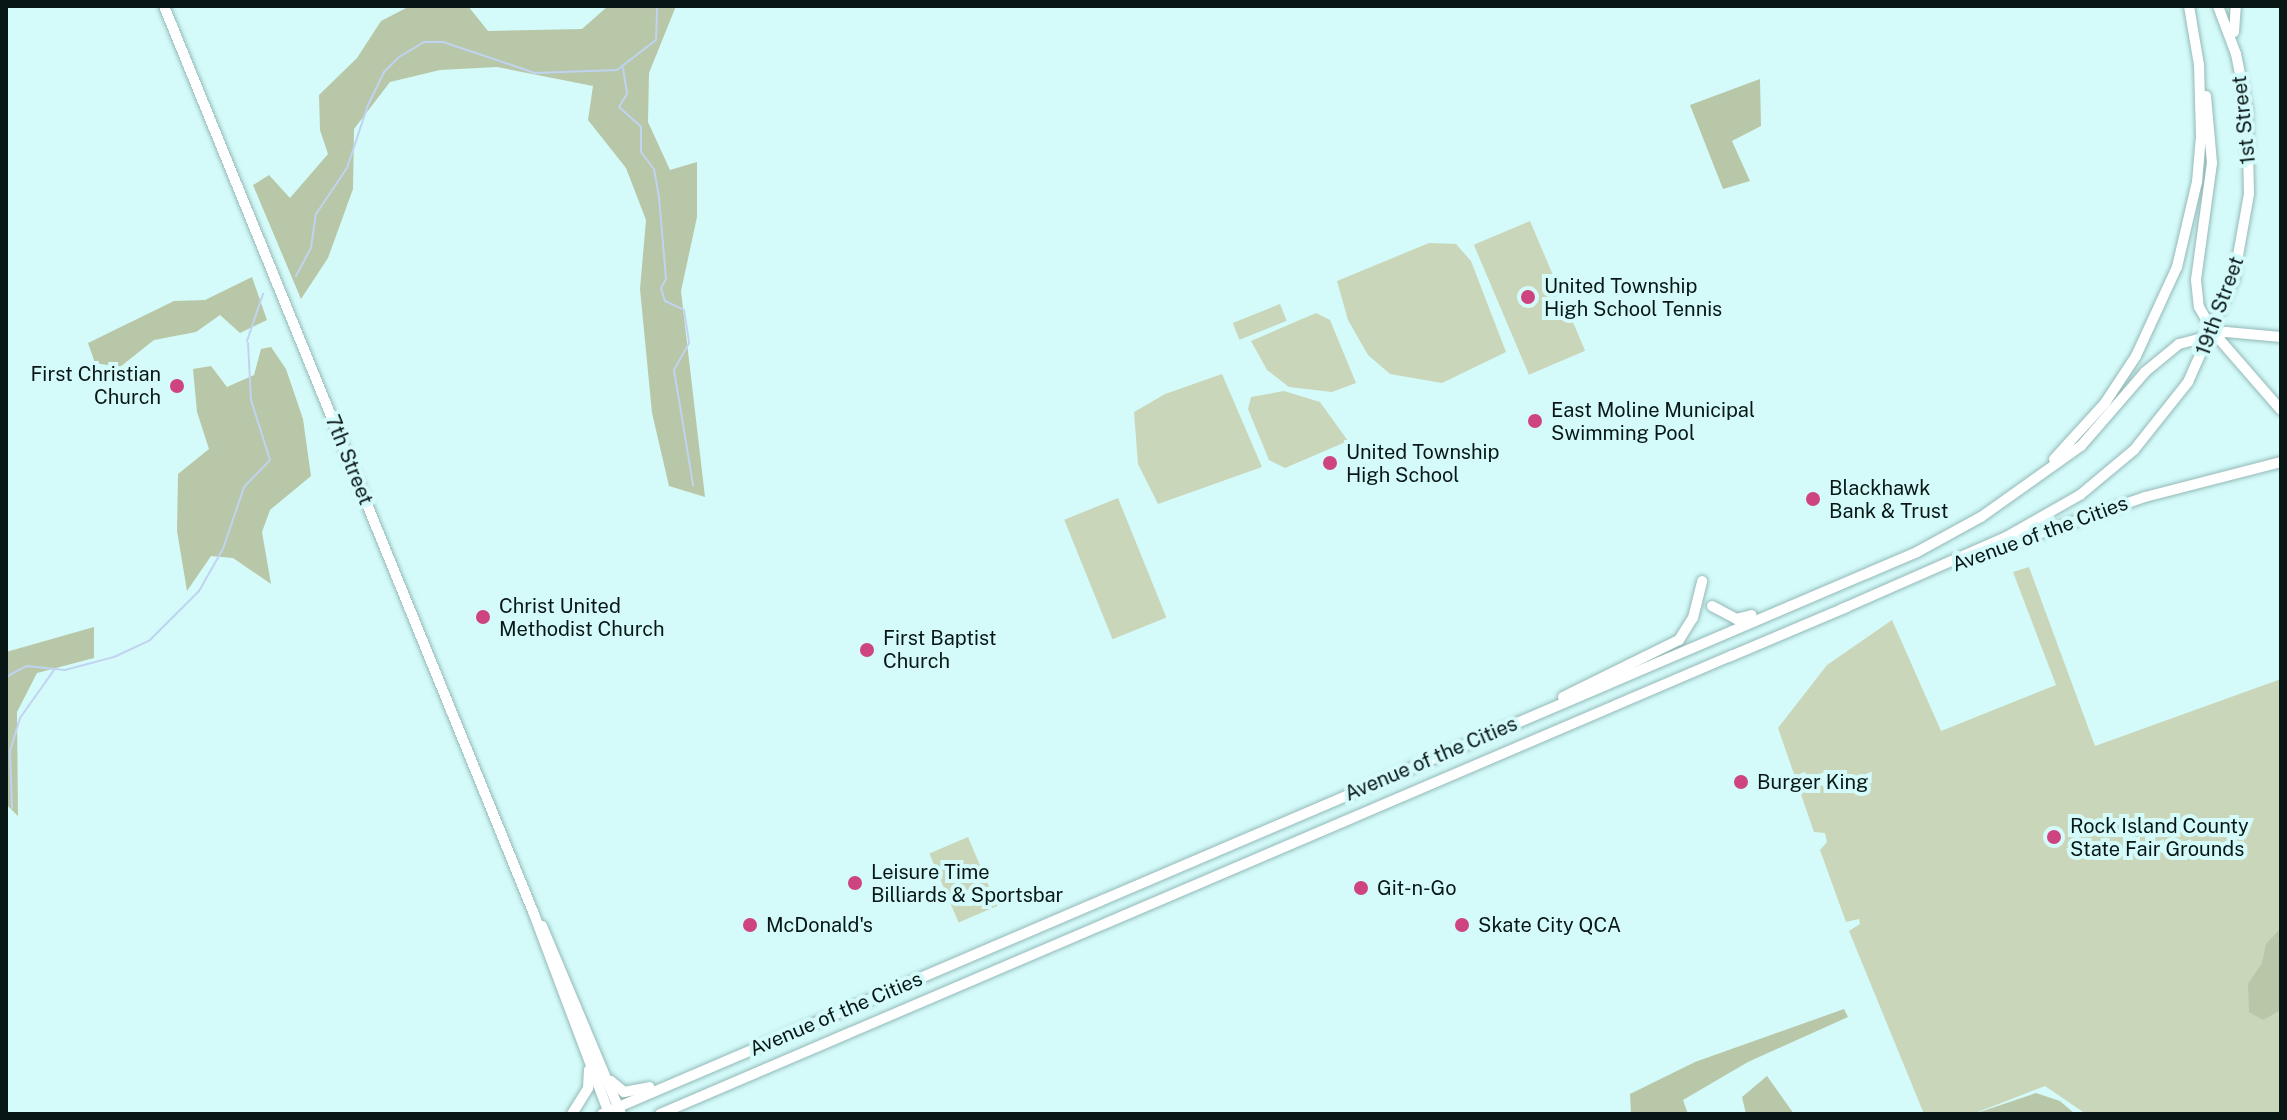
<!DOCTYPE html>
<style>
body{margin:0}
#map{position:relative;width:2287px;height:1120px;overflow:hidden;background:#d4fbfa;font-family:"Public Sans",sans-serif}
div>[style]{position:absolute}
.green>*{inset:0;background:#c9d6ba;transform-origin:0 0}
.forest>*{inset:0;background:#b8c7a7}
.stream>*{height:2px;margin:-1px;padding:0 1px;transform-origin:1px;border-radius:1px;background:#c0d3f1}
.roads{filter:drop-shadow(0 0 2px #94b9b7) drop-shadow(0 0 2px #94b9b7)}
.major>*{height:10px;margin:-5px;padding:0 5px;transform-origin:5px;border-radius:5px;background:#fff}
.dots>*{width:22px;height:22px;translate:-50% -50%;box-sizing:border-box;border:4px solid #d4fbfa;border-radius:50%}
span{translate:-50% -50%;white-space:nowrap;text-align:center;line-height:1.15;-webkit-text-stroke:8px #d4fbfa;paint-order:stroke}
.street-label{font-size:20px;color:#081716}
.poi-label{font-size:20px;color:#081716}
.left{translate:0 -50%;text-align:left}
.right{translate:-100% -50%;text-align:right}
.frame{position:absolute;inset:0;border:8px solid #081716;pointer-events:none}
</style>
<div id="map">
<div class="green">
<i style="left:1530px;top:221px;width:141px;height:61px;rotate:67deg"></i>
<i style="clip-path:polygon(1429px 243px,1456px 244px,1471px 261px,1506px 352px,1442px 383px,1390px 374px,1368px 355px,1348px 320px,1337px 281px)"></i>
<i style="left:1280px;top:304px;width:18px;height:51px;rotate:68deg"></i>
<i style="clip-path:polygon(1316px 313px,1330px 320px,1356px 383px,1332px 392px,1289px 387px,1267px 370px,1251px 341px)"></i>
<i style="clip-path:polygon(1222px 374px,1262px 467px,1158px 504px,1138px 464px,1134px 412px,1165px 394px)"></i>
<i style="clip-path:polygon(1284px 391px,1320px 402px,1348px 441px,1285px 468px,1269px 460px,1248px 409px,1251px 397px)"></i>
<i style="left:1118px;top:498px;width:129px;height:58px;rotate:68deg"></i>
<i style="clip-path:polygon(2029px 567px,2095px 746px,2281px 679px,2281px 1114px,2086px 1114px,2045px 1086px,1973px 1114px,1924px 1114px,1849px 931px,1860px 924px,1859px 919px,1846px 922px,1820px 850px,1827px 842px,1825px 833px,1814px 832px,1778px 728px,1827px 665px,1892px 620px,1941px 731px,2056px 685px,2013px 572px)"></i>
<i style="left:968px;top:837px;width:75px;height:42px;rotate:67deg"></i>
</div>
<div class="forest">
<i style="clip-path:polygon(410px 6px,468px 6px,488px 31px,582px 29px,608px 6px,676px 6px,649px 73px,648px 122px,670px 170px,697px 162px,697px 217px,681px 291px,705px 497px,669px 486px,652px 413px,640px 289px,646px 220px,626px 168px,588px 120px,593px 86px,497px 67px,440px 70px,390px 82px,354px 129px,353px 189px,328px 258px,301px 299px,253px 185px,269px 175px,290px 198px,328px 154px,320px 130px,319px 95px,357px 58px,381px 21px)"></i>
<i style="clip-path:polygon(1760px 79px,1761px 126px,1732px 141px,1750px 181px,1723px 189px,1690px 105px)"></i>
<i style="clip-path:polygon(252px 277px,267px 320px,240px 333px,220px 315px,196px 332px,154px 340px,120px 367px,95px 363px,88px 343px,174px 301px,205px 300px)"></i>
<i style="clip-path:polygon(271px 347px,286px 369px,303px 419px,311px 476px,270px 510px,262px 532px,271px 584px,233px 558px,211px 556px,187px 591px,177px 531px,178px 474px,209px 449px,197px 412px,193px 369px,211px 366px,227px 387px,254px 375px,261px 349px)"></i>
<i style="clip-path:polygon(94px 627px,94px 658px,37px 673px,17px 712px,18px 816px,6px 804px,6px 652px)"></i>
<i style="clip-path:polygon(2281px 928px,2281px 1010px,2263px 1020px,2249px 1012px,2248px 984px,2262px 963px,2266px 944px)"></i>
<i style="clip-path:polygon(1844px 1009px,1848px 1017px,1748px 1062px,1683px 1100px,1688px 1114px,1631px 1114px,1630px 1094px,1695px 1062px)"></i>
<i style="clip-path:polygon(1767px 1076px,1794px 1114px,1746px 1114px,1742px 1097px)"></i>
<i style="clip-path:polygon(2036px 1093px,2060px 1101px,2075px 1114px,1974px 1114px)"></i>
</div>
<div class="stream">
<i style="left:623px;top:68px;width:26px;rotate:81deg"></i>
<i style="left:627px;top:94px;width:15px;rotate:122deg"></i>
<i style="left:619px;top:107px;width:30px;rotate:42deg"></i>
<i style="left:641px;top:127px;width:25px;rotate:90deg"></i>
<i style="left:641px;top:152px;width:21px;rotate:53deg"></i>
<i style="left:654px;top:169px;width:28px;rotate:80deg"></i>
<i style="left:659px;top:197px;width:82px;rotate:85.1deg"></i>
<i style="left:666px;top:279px;width:10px;rotate:119deg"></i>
<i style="left:661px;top:288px;width:14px;rotate:73deg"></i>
<i style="left:665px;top:301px;width:21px;rotate:25deg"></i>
<i style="left:684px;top:310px;width:33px;rotate:81deg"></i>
<i style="left:689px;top:343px;width:31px;rotate:119deg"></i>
<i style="left:674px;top:370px;width:117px;rotate:80.6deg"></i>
<i style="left:296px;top:276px;width:32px;rotate:-62deg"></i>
<i style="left:311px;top:248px;width:34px;rotate:-82deg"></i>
<i style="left:316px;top:214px;width:55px;rotate:-56deg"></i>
<i style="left:347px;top:168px;width:66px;rotate:-71.6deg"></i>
<i style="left:368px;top:105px;width:37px;rotate:-64deg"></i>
<i style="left:384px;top:72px;width:21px;rotate:-45deg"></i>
<i style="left:399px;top:57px;width:29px;rotate:-31deg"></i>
<i style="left:424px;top:42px;width:19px"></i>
<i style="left:443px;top:42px;width:97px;rotate:18.6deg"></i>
<i style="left:535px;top:73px;width:82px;rotate:-2.1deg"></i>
<i style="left:617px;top:70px;width:49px;rotate:-37.6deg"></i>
<i style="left:656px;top:40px;width:34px;rotate:-88deg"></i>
<i style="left:247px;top:341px;width:50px;rotate:-71.2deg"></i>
<i style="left:6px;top:677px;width:24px;rotate:-28deg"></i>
<i style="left:27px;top:666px;width:38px;rotate:6deg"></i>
<i style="left:65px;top:670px;width:51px;rotate:-14.9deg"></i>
<i style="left:114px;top:657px;width:40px;rotate:-25deg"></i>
<i style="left:150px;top:640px;width:69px;rotate:-45deg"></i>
<i style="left:199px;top:591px;width:48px;rotate:-60.3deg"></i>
<i style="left:223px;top:549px;width:65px;rotate:-71.3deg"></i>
<i style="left:244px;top:487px;width:37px;rotate:-46deg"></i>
<i style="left:270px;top:460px;width:63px;rotate:-107.6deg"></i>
<i style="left:251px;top:400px;width:57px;rotate:-93deg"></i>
<i style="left:12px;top:808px;width:57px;rotate:-92deg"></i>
<i style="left:10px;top:751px;width:34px;rotate:-73deg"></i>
<i style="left:20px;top:718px;width:59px;rotate:-54.7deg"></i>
</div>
<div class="roads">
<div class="major">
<i style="left:164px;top:6px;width:980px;rotate:67.83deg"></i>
<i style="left:534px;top:914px;width:214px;rotate:69.4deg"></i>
<i style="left:2234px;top:32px;width:26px;rotate:-86deg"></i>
<i style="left:2206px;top:96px;width:67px;rotate:84.9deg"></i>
<i style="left:2212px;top:163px;width:118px;rotate:97.8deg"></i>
<i style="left:2196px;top:280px;width:27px;rotate:84deg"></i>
<i style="left:2199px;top:307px;width:30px;rotate:60deg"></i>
<i style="left:2214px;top:333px;width:102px;rotate:49deg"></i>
<i style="left:2054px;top:459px;width:76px;rotate:-47.7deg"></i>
<i style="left:2105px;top:403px;width:56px;rotate:-56.6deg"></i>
<i style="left:2136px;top:356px;width:98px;rotate:-65.3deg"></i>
<i style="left:2177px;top:267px;width:87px;rotate:-76.8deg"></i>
<i style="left:2197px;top:182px;width:46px;rotate:-85deg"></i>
<i style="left:2201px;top:136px;width:71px;rotate:-91.6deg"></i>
<i style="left:2199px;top:65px;width:60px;rotate:-99.6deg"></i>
<i style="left:1989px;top:551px;width:165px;rotate:-19.1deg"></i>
<i style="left:2145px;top:497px;width:140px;rotate:-14.4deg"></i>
<i style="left:1712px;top:606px;width:27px;rotate:28deg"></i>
<i style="left:1736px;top:619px;width:16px;rotate:-14deg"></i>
<i style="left:1842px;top:609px;width:179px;rotate:-23.7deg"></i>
<i style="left:2006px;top:537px;width:85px;rotate:-29.6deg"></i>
<i style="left:2080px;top:495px;width:70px;rotate:-39.8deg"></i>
<i style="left:2134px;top:450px;width:87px;rotate:-51.5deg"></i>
<i style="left:2188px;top:382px;width:114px;rotate:-66.1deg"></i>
<i style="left:2234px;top:278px;width:85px;rotate:-79.9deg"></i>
<i style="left:2249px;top:194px;width:85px;rotate:-91.3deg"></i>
<i style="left:2247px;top:109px;width:56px;rotate:-101.3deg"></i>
<i style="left:2236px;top:54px;width:51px;rotate:-110.6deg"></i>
<i style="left:1729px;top:657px;width:128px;rotate:-23deg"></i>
<i style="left:1563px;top:697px;width:129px;rotate:-26.2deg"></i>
<i style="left:1679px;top:640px;width:26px;rotate:-58deg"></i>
<i style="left:1693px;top:618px;width:38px;rotate:-76deg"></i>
<i style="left:542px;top:926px;width:204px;rotate:67.2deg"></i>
<i style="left:611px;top:1081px;width:17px;rotate:40deg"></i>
<i style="left:624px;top:1092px;width:26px;rotate:-11deg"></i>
<i style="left:572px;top:1114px;width:31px;rotate:-58deg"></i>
<i style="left:588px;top:1088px;width:18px;rotate:-87deg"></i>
<i style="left:602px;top:1114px;width:1430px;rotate:-23.14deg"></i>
<i style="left:1917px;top:552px;width:73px;rotate:-28.7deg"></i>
<i style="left:1981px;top:517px;width:123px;rotate:-35.4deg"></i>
<i style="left:2081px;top:446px;width:98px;rotate:-49.1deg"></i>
<i style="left:2145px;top:372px;width:44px;rotate:-39.5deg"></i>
<i style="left:2179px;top:344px;width:49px;rotate:-14.3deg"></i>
<i style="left:2226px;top:332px;width:55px;rotate:5.2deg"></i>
<i style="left:660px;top:1114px;width:1167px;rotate:-23.16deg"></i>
</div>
</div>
<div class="dots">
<i style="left:1528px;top:297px;background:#cd4480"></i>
<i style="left:177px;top:386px;background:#cd4480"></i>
<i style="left:1535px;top:421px;background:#cd4480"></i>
<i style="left:1330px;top:463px;background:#cd4480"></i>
<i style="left:1813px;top:499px;background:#cd4480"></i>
<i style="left:483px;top:617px;background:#cd4480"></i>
<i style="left:867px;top:650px;background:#cd4480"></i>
<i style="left:1741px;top:782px;background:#cd4480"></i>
<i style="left:2054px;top:837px;background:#cd4480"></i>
<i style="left:855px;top:883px;background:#cd4480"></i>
<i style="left:1361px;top:888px;background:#cd4480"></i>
<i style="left:750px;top:925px;background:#cd4480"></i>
<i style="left:1462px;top:925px;background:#cd4480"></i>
</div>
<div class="street-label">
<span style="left:2244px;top:120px;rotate:-96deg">1st Street</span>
<span style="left:2220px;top:306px;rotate:-70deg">19th Street</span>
<span style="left:349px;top:460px;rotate:68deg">7th Street</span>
<span style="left:2040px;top:534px;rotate:-20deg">Avenue of the Cities</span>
<span style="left:1431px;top:759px;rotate:-23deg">Avenue of the Cities</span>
<span style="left:836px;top:1014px;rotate:-23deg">Avenue of the Cities</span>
</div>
<div class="poi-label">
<span class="left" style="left:1544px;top:298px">United Township<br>High School Tennis</span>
<span class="right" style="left:161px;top:386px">First Christian<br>Church</span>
<span class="left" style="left:1551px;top:422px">East Moline Municipal<br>Swimming Pool</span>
<span class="left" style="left:1346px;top:464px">United Township<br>High School</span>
<span class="left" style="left:1829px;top:500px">Blackhawk<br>Bank &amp; Trust</span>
<span class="left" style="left:499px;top:618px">Christ United<br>Methodist Church</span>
<span class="left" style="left:883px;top:650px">First Baptist<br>Church</span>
<span class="left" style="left:1757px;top:782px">Burger King</span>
<span class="left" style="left:2070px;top:838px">Rock Island County<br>State Fair Grounds</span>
<span class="left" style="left:871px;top:884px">Leisure Time<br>Billiards &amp; Sportsbar</span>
<span class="left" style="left:1377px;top:888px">Git-n-Go</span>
<span class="left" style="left:766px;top:925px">McDonald's</span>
<span class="left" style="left:1478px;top:925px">Skate City QCA</span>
</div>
<div class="frame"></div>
</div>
